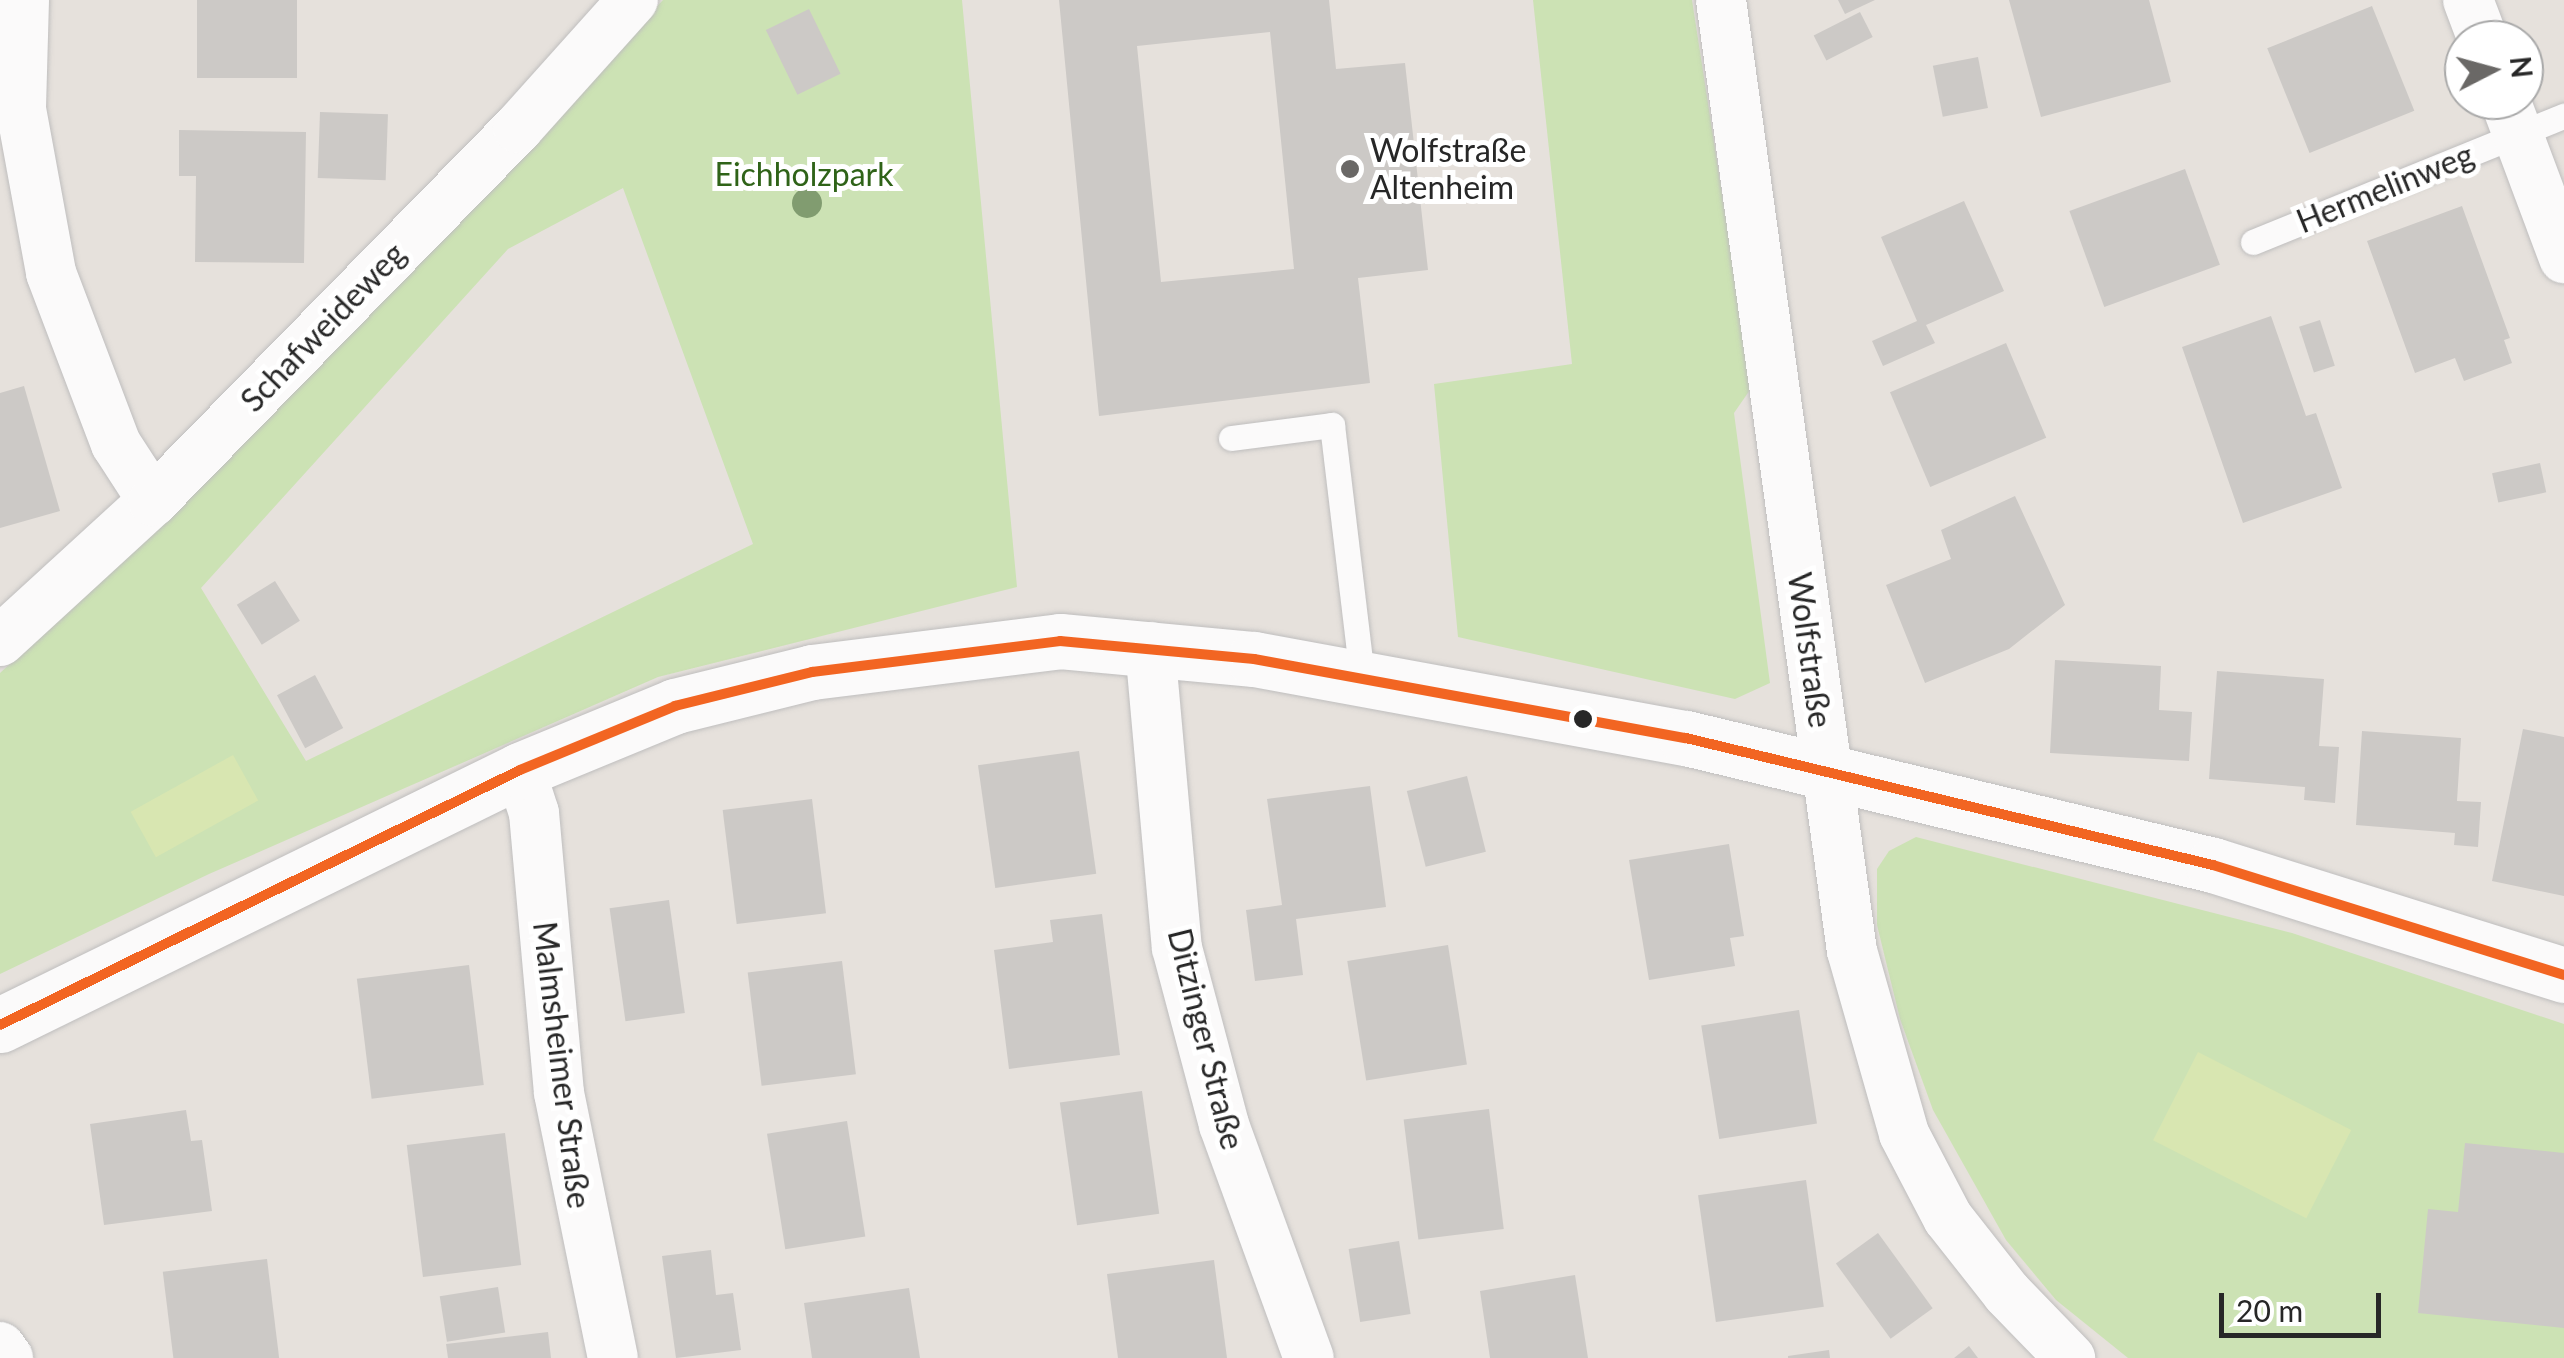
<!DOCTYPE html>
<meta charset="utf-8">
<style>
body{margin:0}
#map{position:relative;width:2564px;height:1358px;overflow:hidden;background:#e6e1dc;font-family:Lato,sans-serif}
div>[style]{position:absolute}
.green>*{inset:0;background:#cce2b4}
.pitch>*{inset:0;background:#d8e6b1;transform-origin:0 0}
.building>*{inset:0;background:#ccc9c6;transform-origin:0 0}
.roads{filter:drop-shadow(0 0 2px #bfbebe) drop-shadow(0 0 2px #bfbebe)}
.service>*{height:25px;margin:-12.5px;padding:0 12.5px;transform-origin:12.5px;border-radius:12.5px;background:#fbfafa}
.minor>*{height:50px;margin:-25px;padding:0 25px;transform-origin:25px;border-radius:25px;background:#fbfafa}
.secondary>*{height:55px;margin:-27.5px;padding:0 27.5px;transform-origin:27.5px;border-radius:27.5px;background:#fbfafa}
.bus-1>*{height:10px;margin:-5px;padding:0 5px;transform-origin:5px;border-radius:5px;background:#f26522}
.trees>*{width:30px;height:30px;margin:-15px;border-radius:50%;background:#819c70}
.dots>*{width:28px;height:28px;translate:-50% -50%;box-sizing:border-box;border:5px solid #fff;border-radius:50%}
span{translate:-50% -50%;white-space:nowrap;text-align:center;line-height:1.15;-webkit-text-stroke:10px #fff;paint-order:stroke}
.poi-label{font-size:32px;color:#272727}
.left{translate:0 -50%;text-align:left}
.park-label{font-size:32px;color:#2f6318}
.street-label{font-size:32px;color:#272727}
.north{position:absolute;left:2444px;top:20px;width:100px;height:100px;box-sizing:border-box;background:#fff;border:2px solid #a9a9a9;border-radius:50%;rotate:84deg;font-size:28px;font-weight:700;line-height:40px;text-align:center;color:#272727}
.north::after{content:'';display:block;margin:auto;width:35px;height:45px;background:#6a6866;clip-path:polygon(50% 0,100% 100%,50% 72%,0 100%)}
.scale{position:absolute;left:2219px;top:1293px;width:162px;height:45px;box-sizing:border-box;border:5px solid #272727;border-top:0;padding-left:12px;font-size:30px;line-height:35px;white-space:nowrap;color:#272727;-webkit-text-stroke:8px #fff;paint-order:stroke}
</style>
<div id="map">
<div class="green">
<i style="clip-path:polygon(evenodd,663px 0,962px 0,1017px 587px,658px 677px,209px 874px,0 974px,0 673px,155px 530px,663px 0,623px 188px,753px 544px,306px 761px,201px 588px,508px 249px,623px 188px)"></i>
<i style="clip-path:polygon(1533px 0,1692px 0,1752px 387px,1734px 413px,1770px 683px,1735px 699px,1458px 637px,1434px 384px,1572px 364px)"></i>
<i style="clip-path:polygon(1916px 837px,2292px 933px,2564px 1024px,2564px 1358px,2128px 1358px,2056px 1300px,2006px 1240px,1933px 1110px,1900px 1019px,1877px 925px,1877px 869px,1889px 851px)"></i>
</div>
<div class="pitch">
<i style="left:233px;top:755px;width:52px;height:117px;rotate:61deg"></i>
<i style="left:2198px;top:1052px;width:172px;height:99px;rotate:27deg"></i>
</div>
<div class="building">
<i style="left:197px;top:0;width:100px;height:78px"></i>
<i style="clip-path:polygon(evenodd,1059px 0,1329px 0,1336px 69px,1405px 63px,1428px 270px,1358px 278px,1370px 383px,1099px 416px,1059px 0,1270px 32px,1294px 269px,1161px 282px,1137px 46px,1270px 32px)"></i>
<i style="clip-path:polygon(1838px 0,1875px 0,1845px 14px)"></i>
<i style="clip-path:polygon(2009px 0,2149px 0,2171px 82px,2041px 117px)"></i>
<i style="left:2372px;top:6px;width:113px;height:113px;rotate:68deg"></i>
<i style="left:809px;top:9px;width:72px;height:48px;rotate:64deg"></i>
<i style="left:1860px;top:12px;width:28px;height:52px;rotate:63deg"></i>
<i style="left:1978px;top:57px;width:52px;height:46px;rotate:79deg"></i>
<i style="left:320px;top:112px;width:68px;height:66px;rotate:2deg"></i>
<i style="clip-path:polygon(179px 130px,306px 132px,304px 263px,195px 262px,196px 176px,179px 176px)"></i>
<i style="left:2185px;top:169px;width:102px;height:123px;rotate:70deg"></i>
<i style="clip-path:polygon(1964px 201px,2004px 291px,1926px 325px,1935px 343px,1883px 366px,1872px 341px,1917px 321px,1881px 237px)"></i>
<i style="clip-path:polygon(2462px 206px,2510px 338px,2504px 340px,2512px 363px,2464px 381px,2455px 358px,2415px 373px,2367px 241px)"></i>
<i style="clip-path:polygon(2271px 316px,2306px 416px,2316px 413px,2342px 488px,2243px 523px,2182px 347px)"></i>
<i style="left:2320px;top:320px;width:48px;height:22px;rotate:72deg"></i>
<i style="left:2006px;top:343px;width:103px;height:126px;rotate:67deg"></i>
<i style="clip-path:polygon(24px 386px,60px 511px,0 528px,0 393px)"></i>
<i style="left:2540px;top:463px;width:30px;height:49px;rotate:78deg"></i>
<i style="clip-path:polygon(2015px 496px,2065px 605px,2009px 649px,1925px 683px,1886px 585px,1951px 559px,1941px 530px)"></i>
<i style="left:275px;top:581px;width:47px;height:45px;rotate:58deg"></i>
<i style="clip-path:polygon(2055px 660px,2161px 666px,2159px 710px,2192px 712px,2189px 761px,2050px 753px)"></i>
<i style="clip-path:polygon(2217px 671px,2324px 679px,2319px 746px,2339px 747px,2335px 803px,2304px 800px,2305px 787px,2209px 779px)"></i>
<i style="left:315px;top:675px;width:60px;height:43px;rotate:62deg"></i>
<i style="clip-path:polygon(2523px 729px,2564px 737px,2564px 896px,2492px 881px)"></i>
<i style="clip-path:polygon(2362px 731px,2461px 738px,2457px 801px,2481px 802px,2478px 847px,2454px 845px,2455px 833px,2356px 825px)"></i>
<i style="left:1079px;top:751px;width:124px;height:102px;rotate:82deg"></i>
<i style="left:1467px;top:776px;width:78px;height:62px;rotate:76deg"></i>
<i style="clip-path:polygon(1370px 786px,1386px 907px,1296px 919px,1303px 975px,1255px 981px,1246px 910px,1282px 905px,1267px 799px)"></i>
<i style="left:812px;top:799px;width:115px;height:90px;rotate:83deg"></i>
<i style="clip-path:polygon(1729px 844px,1744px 936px,1730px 938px,1735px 966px,1649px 980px,1629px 860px)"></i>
<i style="left:669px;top:900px;width:114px;height:60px;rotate:82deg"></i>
<i style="clip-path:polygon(1102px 914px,1120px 1055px,1009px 1069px,994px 950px,1053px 942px,1050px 920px)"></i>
<i style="left:1448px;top:945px;width:121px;height:102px;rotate:81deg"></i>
<i style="left:842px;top:961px;width:114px;height:95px;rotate:83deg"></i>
<i style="left:469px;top:965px;width:121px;height:113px;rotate:83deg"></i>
<i style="left:1799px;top:1010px;width:115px;height:99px;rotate:81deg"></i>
<i style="left:1142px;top:1091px;width:124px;height:83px;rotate:82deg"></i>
<i style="left:1489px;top:1109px;width:121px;height:86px;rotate:83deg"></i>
<i style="clip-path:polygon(186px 1110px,191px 1141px,202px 1140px,212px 1211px,104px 1225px,90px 1124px)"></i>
<i style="left:847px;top:1121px;width:117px;height:81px;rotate:81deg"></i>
<i style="left:505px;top:1133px;width:133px;height:99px;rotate:83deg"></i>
<i style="clip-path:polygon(2465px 1143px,2564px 1153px,2564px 1328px,2418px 1313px,2428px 1209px,2458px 1212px)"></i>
<i style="left:1806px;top:1180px;width:128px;height:109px;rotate:82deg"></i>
<i style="left:1878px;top:1233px;width:93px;height:52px;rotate:54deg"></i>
<i style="left:1399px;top:1241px;width:74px;height:51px;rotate:81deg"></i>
<i style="clip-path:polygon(711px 1250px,716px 1295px,733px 1293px,741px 1350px,676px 1358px,662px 1256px)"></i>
<i style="left:267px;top:1259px;width:100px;height:105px;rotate:83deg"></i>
<i style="clip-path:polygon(1214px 1260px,1227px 1358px,1118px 1358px,1107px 1274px)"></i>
<i style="clip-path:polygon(1575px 1275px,1588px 1358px,1490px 1358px,1480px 1291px)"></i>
<i style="left:498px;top:1287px;width:46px;height:59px;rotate:81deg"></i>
<i style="clip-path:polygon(909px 1288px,920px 1358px,812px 1358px,804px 1303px)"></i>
<i style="clip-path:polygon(548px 1332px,551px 1358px,448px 1358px,446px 1344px)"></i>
<i style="clip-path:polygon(1969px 1346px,1978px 1358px,1954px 1358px)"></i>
<i style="clip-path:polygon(1829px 1350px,1830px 1358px,1788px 1358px,1788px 1356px)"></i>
</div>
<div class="roads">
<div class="service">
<i style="left:2253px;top:242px;width:336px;rotate:-22.1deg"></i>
<i style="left:1231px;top:438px;width:102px;rotate:-7.3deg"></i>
<i style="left:1332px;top:425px;width:254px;rotate:83.2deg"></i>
</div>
<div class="minor">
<i style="left:24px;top:0;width:109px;rotate:91.6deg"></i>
<i style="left:21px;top:109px;width:167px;rotate:79.6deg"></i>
<i style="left:51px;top:273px;width:183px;rotate:69.2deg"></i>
<i style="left:116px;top:444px;width:68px;rotate:57deg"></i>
<i style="left:1721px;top:0;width:960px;rotate:82.16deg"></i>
<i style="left:1852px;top:951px;width:190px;rotate:74.1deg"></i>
<i style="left:1904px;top:1134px;width:95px;rotate:62.4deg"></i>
<i style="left:1948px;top:1218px;width:95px;rotate:51.8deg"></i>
<i style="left:2007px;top:1293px;width:91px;rotate:45.9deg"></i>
<i style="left:2468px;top:0;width:43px;rotate:69.4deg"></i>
<i style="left:2505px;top:100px;width:169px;rotate:69.5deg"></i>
<i style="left:0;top:641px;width:207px;rotate:-42.5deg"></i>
<i style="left:153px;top:501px;width:522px;rotate:-45.62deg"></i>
<i style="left:518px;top:128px;width:172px;rotate:-48.1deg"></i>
<i style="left:1150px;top:647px;width:302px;rotate:84.9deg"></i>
<i style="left:1177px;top:948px;width:183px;rotate:75.1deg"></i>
<i style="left:1224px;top:1125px;width:248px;rotate:70deg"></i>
<i style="left:520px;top:770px;width:45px;rotate:72deg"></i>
<i style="left:534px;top:813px;width:281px;rotate:84.9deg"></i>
<i style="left:559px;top:1093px;width:270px;rotate:78.5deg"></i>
<i style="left:0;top:1347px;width:14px;rotate:54deg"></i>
</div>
<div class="secondary">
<i style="left:0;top:1025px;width:579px;rotate:-26.12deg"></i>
<i style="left:520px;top:770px;width:168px;rotate:-22.4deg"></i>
<i style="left:675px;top:706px;width:141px;rotate:-13.9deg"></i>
<i style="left:812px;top:672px;width:250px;rotate:-7.1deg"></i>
<i style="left:1060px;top:641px;width:195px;rotate:5.3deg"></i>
<i style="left:1254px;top:659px;width:439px;rotate:10.4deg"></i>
<i style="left:1686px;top:738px;width:542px;rotate:13.55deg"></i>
<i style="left:2213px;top:865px;width:368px;rotate:17.4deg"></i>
</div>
</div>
<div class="bus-1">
<i style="left:0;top:1025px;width:579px;rotate:-26.12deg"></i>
<i style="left:520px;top:770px;width:168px;rotate:-22.4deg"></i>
<i style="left:675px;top:706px;width:141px;rotate:-13.9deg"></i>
<i style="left:812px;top:672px;width:250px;rotate:-7.1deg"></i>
<i style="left:1060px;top:641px;width:195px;rotate:5.3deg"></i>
<i style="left:1254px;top:659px;width:439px;rotate:10.4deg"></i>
<i style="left:1686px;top:738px;width:542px;rotate:13.55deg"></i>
<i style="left:2213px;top:865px;width:368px;rotate:17.4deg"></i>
</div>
<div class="trees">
<i style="left:807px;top:203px"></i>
</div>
<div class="dots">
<i style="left:1350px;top:169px;background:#6a6866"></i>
<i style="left:1583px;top:719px;background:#272727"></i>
</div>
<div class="poi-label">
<span class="left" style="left:1370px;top:169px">Wolfstraße<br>Altenheim</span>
</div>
<div class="park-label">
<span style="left:804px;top:174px">Eichholzpark</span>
</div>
<div class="street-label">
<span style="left:2385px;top:188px;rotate:-22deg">Hermelinweg</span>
<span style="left:323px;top:327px;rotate:-46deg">Schafweideweg</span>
<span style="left:1810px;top:650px;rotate:82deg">Wolfstraße</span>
<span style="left:1206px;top:1039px;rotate:76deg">Ditzinger Straße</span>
<span style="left:562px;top:1065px;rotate:83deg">Malmsheimer Straße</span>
</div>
<div class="north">N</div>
<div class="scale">20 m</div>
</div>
